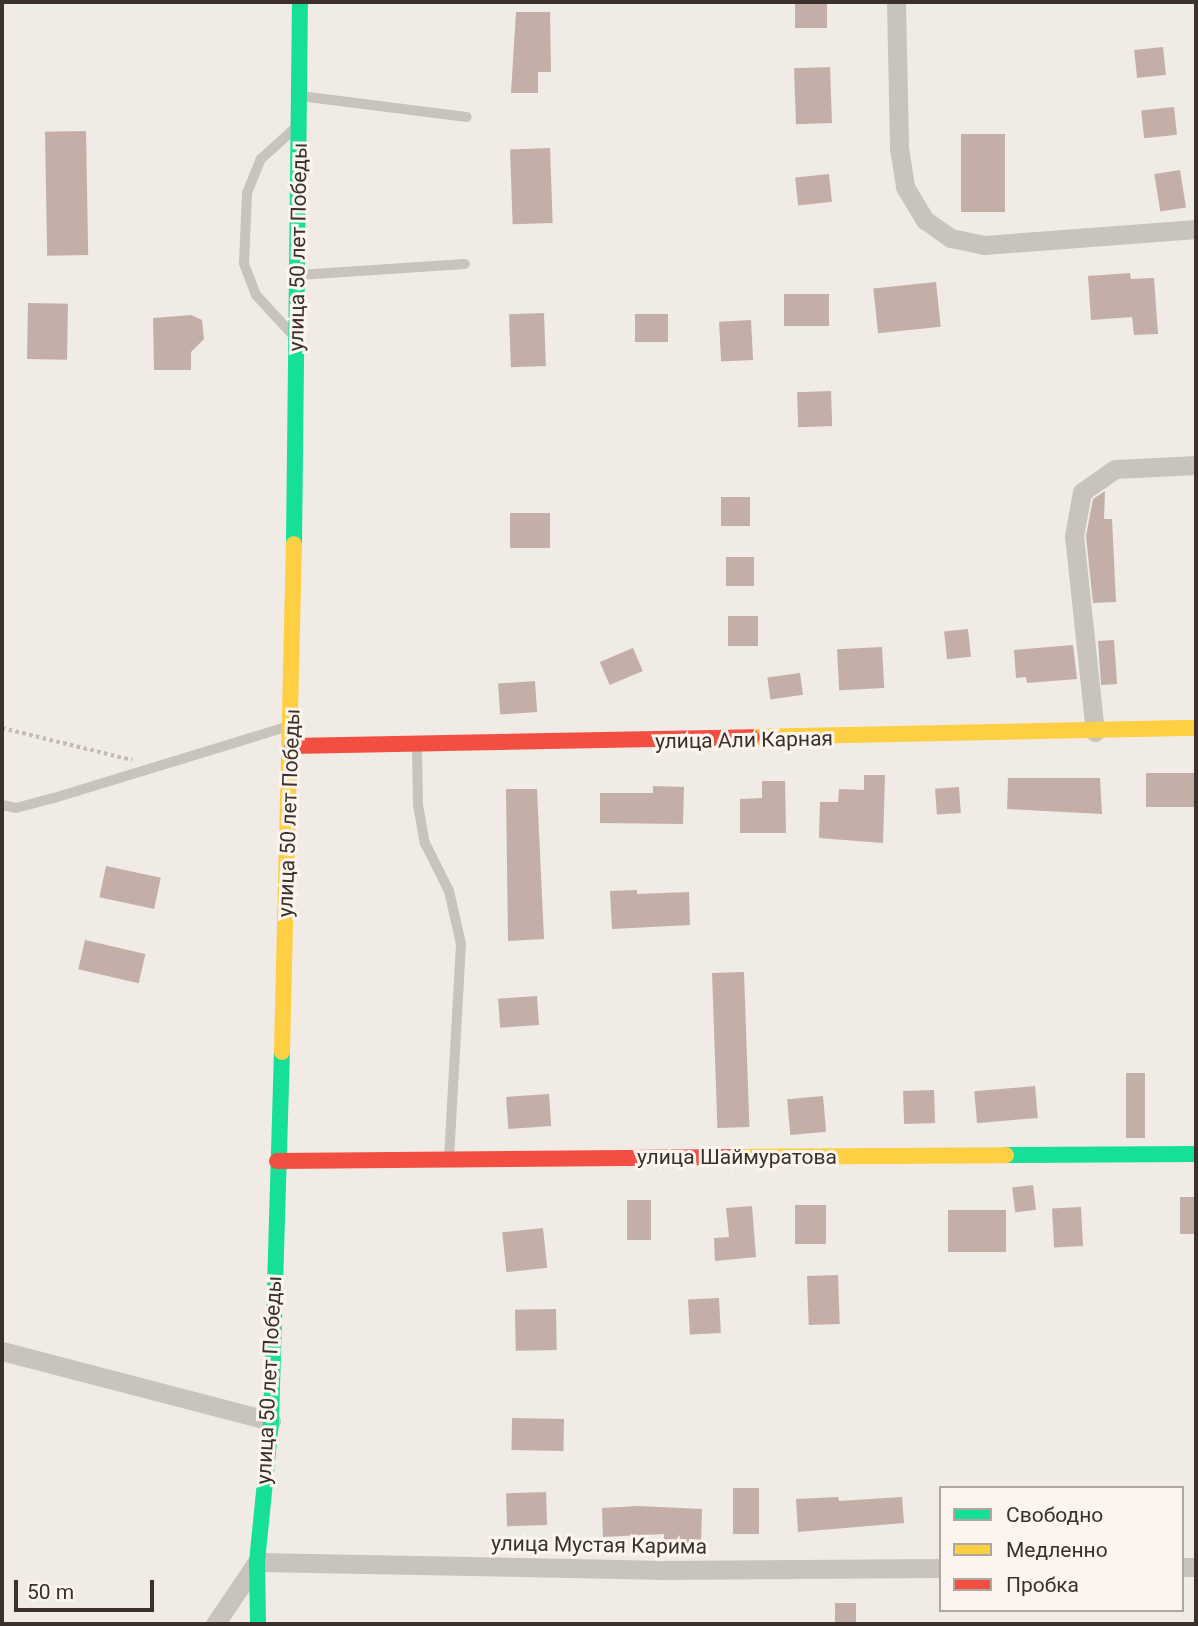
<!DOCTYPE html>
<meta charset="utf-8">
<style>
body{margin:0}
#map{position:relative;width:1198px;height:1626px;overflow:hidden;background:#f0ebe5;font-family:Roboto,sans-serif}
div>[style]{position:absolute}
.building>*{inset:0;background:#c3afa7;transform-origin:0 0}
.path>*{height:3.5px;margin-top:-1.75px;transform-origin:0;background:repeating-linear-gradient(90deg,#c2bbb6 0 3.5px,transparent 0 7px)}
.lane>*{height:10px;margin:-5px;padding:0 5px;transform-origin:5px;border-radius:5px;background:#c9c3be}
.street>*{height:19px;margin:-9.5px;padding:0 9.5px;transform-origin:9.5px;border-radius:9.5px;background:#c9c3be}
.fast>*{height:16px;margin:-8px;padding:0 8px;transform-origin:8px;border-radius:8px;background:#16e098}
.slow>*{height:16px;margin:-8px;padding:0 8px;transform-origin:8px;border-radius:8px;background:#ffcf43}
.jam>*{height:16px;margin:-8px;padding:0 8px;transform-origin:8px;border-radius:8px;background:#f24e42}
span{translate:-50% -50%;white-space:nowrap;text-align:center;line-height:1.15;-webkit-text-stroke:6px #fbf5ee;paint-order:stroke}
.street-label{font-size:21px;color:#3b302b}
.frame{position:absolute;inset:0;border:4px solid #3b302b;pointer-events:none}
.legend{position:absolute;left:939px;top:1486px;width:245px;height:126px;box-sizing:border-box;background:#fbf5ee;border:2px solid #aea6a0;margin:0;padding:9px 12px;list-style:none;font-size:21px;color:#3b302b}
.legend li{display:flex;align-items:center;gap:14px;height:35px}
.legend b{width:35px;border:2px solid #aea6a0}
.scale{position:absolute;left:14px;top:1580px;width:140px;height:32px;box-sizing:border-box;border:4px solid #3b302b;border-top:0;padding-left:9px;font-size:21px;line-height:24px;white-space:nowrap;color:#3b302b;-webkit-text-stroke:5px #fbf5ee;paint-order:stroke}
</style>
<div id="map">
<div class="building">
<i style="left:795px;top:2px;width:32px;height:26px"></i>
<i style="clip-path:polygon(516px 12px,550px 12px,551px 72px,538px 72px,538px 93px,511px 93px)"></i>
<i style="left:1163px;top:47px;width:28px;height:29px;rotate:84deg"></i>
<i style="left:830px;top:67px;width:56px;height:36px;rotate:88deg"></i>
<i style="left:1174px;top:107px;width:28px;height:33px;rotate:84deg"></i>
<i style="left:86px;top:131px;width:124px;height:41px;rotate:89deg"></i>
<i style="left:961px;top:134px;width:44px;height:78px"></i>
<i style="left:550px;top:148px;width:75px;height:40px;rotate:88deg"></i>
<i style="left:1180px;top:170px;width:38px;height:26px;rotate:81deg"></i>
<i style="left:829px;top:174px;width:28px;height:34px;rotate:84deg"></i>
<i style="clip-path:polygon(1130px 273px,1131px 279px,1154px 278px,1158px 334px,1134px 335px,1132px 317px,1091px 320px,1088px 276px)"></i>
<i style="left:936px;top:282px;width:45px;height:63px;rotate:84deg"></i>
<i style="left:829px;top:294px;width:32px;height:45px;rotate:90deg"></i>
<i style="left:28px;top:303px;width:40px;height:56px;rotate:1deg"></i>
<i style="left:544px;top:313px;width:53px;height:35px;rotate:88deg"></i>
<i style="left:668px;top:314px;width:28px;height:33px;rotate:90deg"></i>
<i style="clip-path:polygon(191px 315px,202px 320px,204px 339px,191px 352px,191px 370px,154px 370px,153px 318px)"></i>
<i style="left:751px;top:320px;width:40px;height:32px;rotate:87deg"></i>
<i style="left:831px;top:391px;width:35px;height:34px;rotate:88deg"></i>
<i style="clip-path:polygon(1105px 491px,1104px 519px,1112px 519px,1116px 602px,1093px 603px,1086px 536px,1093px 499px)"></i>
<i style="left:750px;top:497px;width:29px;height:29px;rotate:90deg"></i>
<i style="left:510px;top:513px;width:40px;height:35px"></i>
<i style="left:726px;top:557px;width:28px;height:29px"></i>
<i style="left:728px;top:616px;width:30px;height:30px"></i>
<i style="left:968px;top:629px;width:28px;height:24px;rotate:84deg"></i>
<i style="left:1114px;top:640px;width:44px;height:16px;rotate:86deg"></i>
<i style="clip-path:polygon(1073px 645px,1077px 679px,1027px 683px,1026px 677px,1016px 678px,1014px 650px)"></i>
<i style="left:882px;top:647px;width:41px;height:45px;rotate:87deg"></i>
<i style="left:633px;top:648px;width:25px;height:36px;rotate:67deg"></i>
<i style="left:800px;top:673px;width:22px;height:33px;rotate:82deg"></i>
<i style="left:535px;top:681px;width:31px;height:37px;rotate:86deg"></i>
<i style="left:1196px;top:773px;width:34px;height:50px;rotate:90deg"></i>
<i style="clip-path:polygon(864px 775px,885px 775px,883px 843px,819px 838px,820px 802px,838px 802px,839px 789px,864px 790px)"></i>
<i style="clip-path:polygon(1008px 778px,1100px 778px,1102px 814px,1007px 809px)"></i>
<i style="clip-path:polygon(762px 781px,785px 781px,786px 833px,740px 833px,740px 799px,762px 798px)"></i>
<i style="clip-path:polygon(653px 786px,684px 787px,683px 824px,600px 823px,600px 793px,653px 793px)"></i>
<i style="left:959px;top:787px;width:26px;height:24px;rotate:86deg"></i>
<i style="clip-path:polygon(506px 789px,537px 789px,544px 939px,508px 941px)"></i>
<i style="left:106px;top:866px;width:56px;height:32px;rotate:12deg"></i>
<i style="clip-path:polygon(637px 890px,637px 894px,689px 892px,690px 925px,612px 929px,610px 891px)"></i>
<i style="left:85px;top:940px;width:62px;height:30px;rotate:13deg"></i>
<i style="left:744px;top:972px;width:155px;height:32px;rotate:88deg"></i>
<i style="left:537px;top:996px;width:29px;height:39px;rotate:86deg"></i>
<i style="left:1126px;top:1073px;width:19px;height:65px"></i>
<i style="left:1035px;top:1086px;width:32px;height:61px;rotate:85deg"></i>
<i style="left:934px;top:1090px;width:33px;height:31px;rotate:88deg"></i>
<i style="left:549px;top:1094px;width:32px;height:43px;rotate:86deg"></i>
<i style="left:823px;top:1096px;width:36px;height:36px;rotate:85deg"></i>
<i style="left:1033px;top:1185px;width:25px;height:21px;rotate:83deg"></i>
<i style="left:1180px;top:1197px;width:16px;height:37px"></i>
<i style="left:627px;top:1200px;width:24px;height:40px"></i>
<i style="left:795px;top:1205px;width:31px;height:39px"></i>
<i style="clip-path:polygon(752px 1206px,756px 1257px,715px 1261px,714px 1238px,729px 1237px,726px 1208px)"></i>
<i style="left:1081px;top:1207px;width:39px;height:29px;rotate:87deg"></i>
<i style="left:1006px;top:1210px;width:42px;height:58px;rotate:90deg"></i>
<i style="left:543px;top:1228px;width:40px;height:41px;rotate:84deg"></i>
<i style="left:838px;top:1275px;width:49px;height:31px;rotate:88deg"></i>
<i style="left:719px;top:1298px;width:35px;height:31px;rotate:87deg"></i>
<i style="left:556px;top:1309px;width:41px;height:41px;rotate:89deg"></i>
<i style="left:512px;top:1418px;width:52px;height:32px;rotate:1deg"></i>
<i style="left:733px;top:1488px;width:26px;height:46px"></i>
<i style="left:546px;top:1492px;width:33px;height:40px;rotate:88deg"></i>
<i style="clip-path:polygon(838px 1497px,839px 1501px,902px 1497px,904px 1523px,798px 1532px,796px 1499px)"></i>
<i style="clip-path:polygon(638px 1506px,702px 1509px,701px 1546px,664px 1545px,664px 1534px,603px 1537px,602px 1508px)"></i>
<i style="left:835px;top:1603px;width:21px;height:21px"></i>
</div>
<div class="path">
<i style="left:2px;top:728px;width:134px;rotate:13.8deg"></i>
</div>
<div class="lane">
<i style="left:300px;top:96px;width:168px;rotate:7.2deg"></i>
<i style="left:298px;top:275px;width:167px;rotate:-3.8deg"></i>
<i style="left:291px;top:333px;width:52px;rotate:-132.6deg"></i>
<i style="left:256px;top:295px;width:34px;rotate:-111deg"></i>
<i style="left:244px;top:263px;width:70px;rotate:-87.5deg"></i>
<i style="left:247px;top:193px;width:37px;rotate:-68deg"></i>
<i style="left:261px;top:159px;width:45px;rotate:-42.3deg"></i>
<i style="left:417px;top:747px;width:58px;rotate:89deg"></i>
<i style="left:418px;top:805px;width:39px;rotate:80deg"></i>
<i style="left:425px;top:843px;width:54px;rotate:63.4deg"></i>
<i style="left:449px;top:891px;width:54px;rotate:77.2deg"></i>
<i style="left:461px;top:944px;width:214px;rotate:93.2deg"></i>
<i style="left:2px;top:805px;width:14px;rotate:12deg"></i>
<i style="left:16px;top:808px;width:39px;rotate:-15deg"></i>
<i style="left:54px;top:798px;width:246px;rotate:-17deg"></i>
</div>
<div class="street">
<i style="left:896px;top:2px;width:146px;rotate:88.8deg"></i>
<i style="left:899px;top:148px;width:39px;rotate:81deg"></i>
<i style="left:905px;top:187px;width:39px;rotate:59deg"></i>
<i style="left:925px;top:220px;width:32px;rotate:35deg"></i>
<i style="left:951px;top:238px;width:34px;rotate:12deg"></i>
<i style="left:984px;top:245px;width:213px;rotate:-4.3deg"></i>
<i style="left:1095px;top:732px;width:197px;rotate:-96.1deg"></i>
<i style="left:1074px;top:536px;width:45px;rotate:-79.7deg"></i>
<i style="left:1082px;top:492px;width:40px;rotate:-34.9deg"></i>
<i style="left:1115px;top:469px;width:81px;rotate:-2.8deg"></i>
<i style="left:2px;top:1351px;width:278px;rotate:14.6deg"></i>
<i style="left:1182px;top:1567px;width:14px"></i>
<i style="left:215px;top:1624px;width:75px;rotate:-55.9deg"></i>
<i style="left:257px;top:1562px;width:399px;rotate:1.1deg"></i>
<i style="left:656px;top:1570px;width:285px;rotate:-0.4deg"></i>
</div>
<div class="fast">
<i style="left:294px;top:544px;width:542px;rotate:-89.37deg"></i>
<i style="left:1006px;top:1155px;width:190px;rotate:-0.3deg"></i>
<i style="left:258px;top:1624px;width:62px;rotate:-90.9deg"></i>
<i style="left:257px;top:1562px;width:142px;rotate:-84.3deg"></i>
<i style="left:271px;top:1421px;width:369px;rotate:-88.3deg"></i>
</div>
<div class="slow">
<i style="left:752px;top:737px;width:444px;rotate:-1.2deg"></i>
<i style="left:282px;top:1052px;width:508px;rotate:-88.65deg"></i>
<i style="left:739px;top:1157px;width:267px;rotate:-0.4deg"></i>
</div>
<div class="jam">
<i style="left:292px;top:746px;width:460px;rotate:-1.1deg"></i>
<i style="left:277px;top:1161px;width:462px;rotate:-0.5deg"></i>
</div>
<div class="street-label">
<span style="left:298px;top:247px;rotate:-89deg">улица 50 лет Победы</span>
<span style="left:744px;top:740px;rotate:-1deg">улица Али Карная</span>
<span style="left:289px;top:813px;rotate:-88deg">улица 50 лет Победы</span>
<span style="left:737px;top:1157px">улица Шаймуратова</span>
<span style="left:269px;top:1380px;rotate:-87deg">улица 50 лет Победы</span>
<span style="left:599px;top:1545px;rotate:1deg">улица Мустая Карима</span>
</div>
<div class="frame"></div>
<ul class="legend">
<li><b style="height:9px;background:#16e098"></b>Свободно</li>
<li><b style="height:9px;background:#ffcf43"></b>Медленно</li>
<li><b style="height:9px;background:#f24e42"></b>Пробка</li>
</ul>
<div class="scale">50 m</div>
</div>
